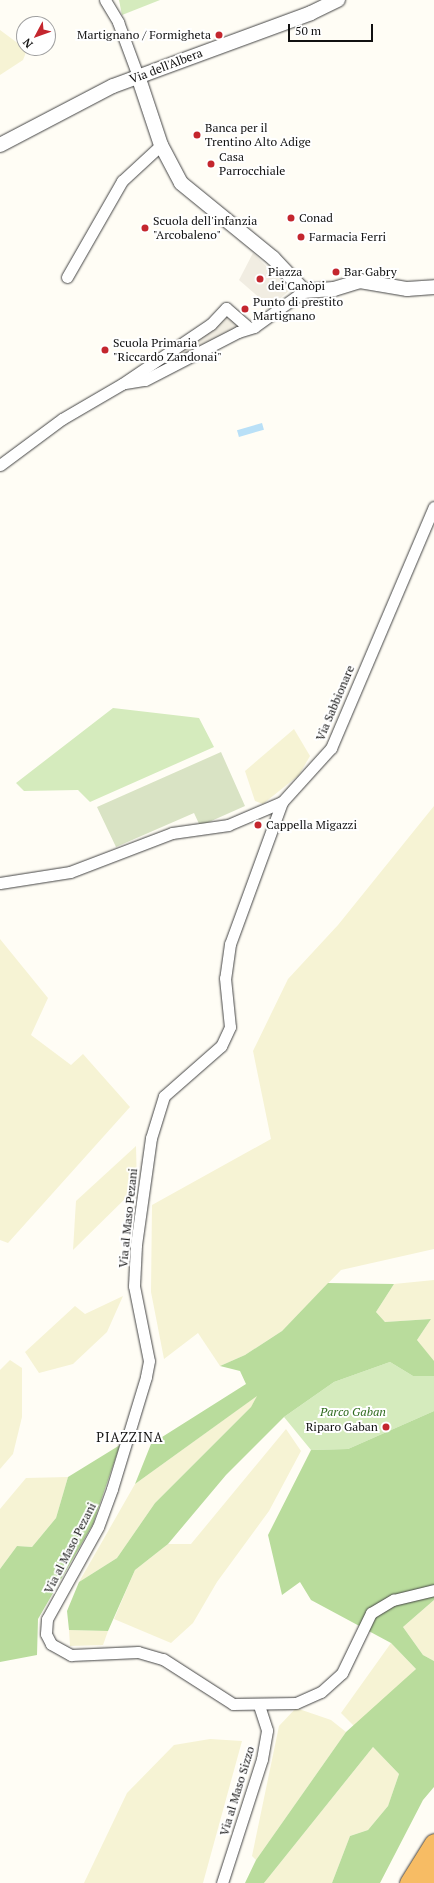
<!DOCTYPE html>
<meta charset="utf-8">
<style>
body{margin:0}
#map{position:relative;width:434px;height:1883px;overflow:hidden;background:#fffdf5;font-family:"PT Serif",serif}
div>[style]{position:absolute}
.farmland>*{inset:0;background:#f6f3d4}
.green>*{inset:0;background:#d5ebbd}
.forest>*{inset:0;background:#b9dc9c}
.cemetery>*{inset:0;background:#d9e3c4}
.plaza>*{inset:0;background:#f1ede2}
.water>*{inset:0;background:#b9e0f7;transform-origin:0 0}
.roads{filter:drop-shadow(0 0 1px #444) drop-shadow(0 0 1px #444)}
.minor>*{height:11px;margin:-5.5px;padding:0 5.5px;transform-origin:5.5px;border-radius:5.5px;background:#fff}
.tertiary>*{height:14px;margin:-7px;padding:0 7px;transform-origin:7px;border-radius:7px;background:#fff}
.trunk>*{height:19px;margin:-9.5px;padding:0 9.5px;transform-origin:9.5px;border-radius:9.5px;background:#f7bc64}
.dots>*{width:11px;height:11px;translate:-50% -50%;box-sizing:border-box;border:2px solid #fff;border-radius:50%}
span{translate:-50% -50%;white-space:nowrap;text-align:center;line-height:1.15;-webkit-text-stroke:4px #fff;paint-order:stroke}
.poi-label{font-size:12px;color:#111}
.right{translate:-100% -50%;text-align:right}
.left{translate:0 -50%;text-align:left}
.street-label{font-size:12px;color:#111}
.park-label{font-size:12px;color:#2f6b1f;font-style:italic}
.neighbourhood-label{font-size:13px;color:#111;letter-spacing:1px}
.north{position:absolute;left:16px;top:16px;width:40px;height:40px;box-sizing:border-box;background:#fff;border:1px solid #a0a0a0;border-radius:50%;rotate:229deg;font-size:11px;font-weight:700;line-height:16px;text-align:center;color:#111}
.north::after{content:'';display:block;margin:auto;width:14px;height:18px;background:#c4262e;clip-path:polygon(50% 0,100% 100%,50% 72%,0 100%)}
.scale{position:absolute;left:288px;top:24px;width:85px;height:18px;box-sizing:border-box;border:2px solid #111;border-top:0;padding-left:5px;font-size:12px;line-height:14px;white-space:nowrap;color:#111;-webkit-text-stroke:3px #fff;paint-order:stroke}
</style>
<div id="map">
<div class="farmland">
<i style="clip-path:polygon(0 30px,27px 50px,23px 60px,0 75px)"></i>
<i style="clip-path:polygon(294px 729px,310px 756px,299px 775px,263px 804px,255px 801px,245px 771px)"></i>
<i style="clip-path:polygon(434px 806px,434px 1249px,341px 1270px,282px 1331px,245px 1355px,220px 1366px,198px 1333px,164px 1359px,151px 1292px,152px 1205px,271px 1139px,253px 1051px,288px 979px,338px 925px)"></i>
<i style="clip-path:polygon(0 939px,48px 998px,31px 1035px,71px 1065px,83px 1054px,130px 1107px,8px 1243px,0 1240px)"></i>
<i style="clip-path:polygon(136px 1146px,137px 1187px,73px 1250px,76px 1201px)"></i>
<i style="clip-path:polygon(434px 1280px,434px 1361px,433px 1361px,417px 1340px,431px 1319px,385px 1322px,376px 1312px,394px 1284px)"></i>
<i style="clip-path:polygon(123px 1296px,107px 1332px,73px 1364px,39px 1373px,25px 1352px,75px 1306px,85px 1314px)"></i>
<i style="clip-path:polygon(10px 1360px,22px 1368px,22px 1417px,13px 1454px,0 1469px,0 1370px)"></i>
<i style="clip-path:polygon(258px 1395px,251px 1407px,155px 1503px,117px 1558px,79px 1582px,135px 1484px)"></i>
<i style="clip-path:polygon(286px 1429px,301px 1451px,269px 1511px,217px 1582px,193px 1623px,171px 1643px,114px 1619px,135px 1570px,168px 1544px,191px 1544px)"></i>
<i style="clip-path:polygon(68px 1477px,56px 1518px,32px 1547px,17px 1546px,0 1569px,0 1509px,26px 1478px)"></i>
<i style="clip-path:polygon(434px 1600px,434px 1661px,423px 1655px,403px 1627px)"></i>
<i style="clip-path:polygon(69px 1630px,108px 1631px,103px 1645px,70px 1646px)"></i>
<i style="clip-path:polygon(391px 1643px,416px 1669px,355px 1727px,341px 1713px)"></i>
<i style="clip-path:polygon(296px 1708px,331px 1720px,346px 1732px,256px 1860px,252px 1856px,279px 1726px)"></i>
<i style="clip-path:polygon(210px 1739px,242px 1741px,203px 1883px,84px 1883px,127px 1793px,174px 1745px)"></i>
<i style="clip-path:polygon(373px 1747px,399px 1774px,388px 1806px,368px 1830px,350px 1836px,332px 1883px,264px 1883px)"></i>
</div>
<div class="green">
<i style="clip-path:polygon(119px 0,160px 0,122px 15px)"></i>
<i style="clip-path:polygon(113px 708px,199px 718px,214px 747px,90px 802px,78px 790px,24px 791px,16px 783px)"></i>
<i style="clip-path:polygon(390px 1362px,413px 1376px,434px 1376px,434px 1411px,348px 1449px,311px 1450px,284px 1417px,334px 1382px)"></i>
</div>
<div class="forest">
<i style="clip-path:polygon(328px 1283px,394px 1284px,376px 1312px,385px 1322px,431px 1319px,417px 1340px,434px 1361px,434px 1376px,413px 1376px,390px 1362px,334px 1382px,284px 1417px,226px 1475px,168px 1544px,135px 1570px,108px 1631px,69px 1630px,67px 1611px,79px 1582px,117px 1558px,155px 1503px,251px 1407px,257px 1396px,135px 1484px,151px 1444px,246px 1384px,240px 1371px,220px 1366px,245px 1355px,282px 1331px)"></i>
<i style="clip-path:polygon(434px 1411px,434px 1600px,403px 1627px,423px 1655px,434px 1661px,434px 1787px,423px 1800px,380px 1883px,332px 1883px,350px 1836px,368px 1830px,388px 1806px,399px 1774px,373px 1747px,264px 1883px,245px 1883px,256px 1860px,346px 1732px,416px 1669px,391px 1643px,311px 1600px,300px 1582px,282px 1595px,268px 1535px,311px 1450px,348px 1449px)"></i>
<i style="clip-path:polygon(120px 1445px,93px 1524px,38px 1619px,37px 1655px,0 1662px,0 1569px,17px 1546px,32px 1547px,56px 1518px,68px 1477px)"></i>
</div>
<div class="cemetery">
<i style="clip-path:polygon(221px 752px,245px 806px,200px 826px,194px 813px,116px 847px,97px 807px)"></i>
</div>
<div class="plaza">
<i style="clip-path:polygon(253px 253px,290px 290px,270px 307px,239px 280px)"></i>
<i style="clip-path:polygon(226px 308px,248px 327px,130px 385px)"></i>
</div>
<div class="water">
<i style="left:262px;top:423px;width:7px;height:26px;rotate:74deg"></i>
</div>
<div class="roads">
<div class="minor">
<i style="left:105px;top:0;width:26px;rotate:59deg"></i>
<i style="left:118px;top:22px;width:58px;rotate:69.7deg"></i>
<i style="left:67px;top:277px;width:111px;rotate:-60.2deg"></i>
<i style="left:122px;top:181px;width:53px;rotate:-42.7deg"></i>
<i style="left:125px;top:383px;width:20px;rotate:-9deg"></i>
<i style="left:145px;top:380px;width:105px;rotate:-27.3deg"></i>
<i style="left:238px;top:332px;width:17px;rotate:-17deg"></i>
<i style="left:254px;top:327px;width:62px;rotate:-35.8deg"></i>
<i style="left:0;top:465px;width:77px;rotate:-36.6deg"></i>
<i style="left:62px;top:419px;width:69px;rotate:-30.3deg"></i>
<i style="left:122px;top:384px;width:107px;rotate:-34deg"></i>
<i style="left:211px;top:324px;width:22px;rotate:-47deg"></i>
<i style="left:226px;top:308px;width:29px;rotate:41deg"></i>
<i style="left:282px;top:802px;width:151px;rotate:110.1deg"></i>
<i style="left:230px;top:944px;width:34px;rotate:98deg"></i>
<i style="left:225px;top:978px;width:49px;rotate:84.2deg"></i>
<i style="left:230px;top:1027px;width:21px;rotate:115deg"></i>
<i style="left:221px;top:1046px;width:76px;rotate:138.7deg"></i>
<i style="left:164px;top:1096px;width:44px;rotate:107.2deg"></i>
<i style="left:151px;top:1138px;width:108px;rotate:98deg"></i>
<i style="left:136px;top:1245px;width:41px;rotate:92.8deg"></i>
<i style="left:134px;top:1286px;width:76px;rotate:78.7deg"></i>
<i style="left:149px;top:1361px;width:16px;rotate:101deg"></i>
<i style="left:146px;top:1377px;width:117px;rotate:106.9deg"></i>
<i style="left:112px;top:1489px;width:40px;rotate:110.2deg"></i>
<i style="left:98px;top:1527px;width:105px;rotate:119deg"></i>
<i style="left:47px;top:1619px;width:15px;rotate:94deg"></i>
<i style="left:46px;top:1634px;width:11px;rotate:63deg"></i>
<i style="left:51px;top:1644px;width:23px;rotate:29deg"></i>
<i style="left:71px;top:1655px;width:67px;rotate:-2.6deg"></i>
<i style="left:138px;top:1652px;width:26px;rotate:16deg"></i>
<i style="left:163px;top:1659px;width:83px;rotate:32.7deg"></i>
<i style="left:233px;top:1704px;width:63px;rotate:-0.9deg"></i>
<i style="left:296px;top:1703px;width:27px;rotate:-24deg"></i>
<i style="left:321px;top:1692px;width:28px;rotate:-42deg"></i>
<i style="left:342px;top:1673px;width:67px;rotate:-64.2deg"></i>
<i style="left:371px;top:1613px;width:26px;rotate:-31deg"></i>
<i style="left:393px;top:1600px;width:42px;rotate:-13.7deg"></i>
<i style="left:0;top:883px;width:71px;rotate:-8.9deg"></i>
<i style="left:70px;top:872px;width:109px;rotate:-20.9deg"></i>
<i style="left:172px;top:833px;width:57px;rotate:-8.1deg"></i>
<i style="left:228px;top:825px;width:59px;rotate:-23.1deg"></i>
<i style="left:282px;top:802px;width:73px;rotate:-47.8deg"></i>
<i style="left:331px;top:748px;width:262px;rotate:-66.9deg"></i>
<i style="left:222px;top:1883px;width:130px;rotate:-72.1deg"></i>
<i style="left:262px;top:1759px;width:29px;rotate:-80deg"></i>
<i style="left:267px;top:1730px;width:26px;rotate:-108deg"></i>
</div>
<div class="tertiary">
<i style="left:138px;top:76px;width:73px;rotate:71.6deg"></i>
<i style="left:161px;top:145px;width:43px;rotate:62.2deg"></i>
<i style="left:181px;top:183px;width:119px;rotate:39.2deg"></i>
<i style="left:273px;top:258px;width:45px;rotate:46.8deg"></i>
<i style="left:304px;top:291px;width:30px;rotate:-4deg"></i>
<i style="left:334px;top:289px;width:27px;rotate:-17deg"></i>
<i style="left:360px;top:281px;width:48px;rotate:9.7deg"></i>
<i style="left:407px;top:289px;width:27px;rotate:-4deg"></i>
<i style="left:0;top:145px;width:127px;rotate:-27.6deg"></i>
<i style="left:113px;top:86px;width:211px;rotate:-20.2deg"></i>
<i style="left:311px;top:13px;width:30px;rotate:-26deg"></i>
</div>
<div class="trunk">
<i style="left:409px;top:1883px;width:47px;rotate:-58deg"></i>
<i style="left:426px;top:1883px;width:17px;rotate:-62deg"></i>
</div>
</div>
<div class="dots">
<i style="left:219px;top:35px;background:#c4262e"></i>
<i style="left:197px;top:135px;background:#c4262e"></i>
<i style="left:211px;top:164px;background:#c4262e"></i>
<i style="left:291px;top:218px;background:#c4262e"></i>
<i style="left:145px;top:228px;background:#c4262e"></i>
<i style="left:301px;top:237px;background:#c4262e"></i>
<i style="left:336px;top:272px;background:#c4262e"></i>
<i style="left:260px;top:279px;background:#c4262e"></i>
<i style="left:245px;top:309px;background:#c4262e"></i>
<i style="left:105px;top:350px;background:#c4262e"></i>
<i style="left:258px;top:825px;background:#c4262e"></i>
<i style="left:386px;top:1427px;background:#c4262e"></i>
</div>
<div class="poi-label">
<span class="right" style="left:211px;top:35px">Martignano / Formigheta</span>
<span class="left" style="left:205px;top:135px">Banca per il<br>Trentino Alto Adige</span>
<span class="left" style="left:219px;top:164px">Casa<br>Parrocchiale</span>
<span class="left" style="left:299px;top:218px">Conad</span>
<span class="left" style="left:153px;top:228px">Scuola dell'infanzia<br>"Arcobaleno"</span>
<span class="left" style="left:309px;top:237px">Farmacia Ferri</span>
<span class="left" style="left:268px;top:279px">Piazza<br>dei Canòpi</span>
<span class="left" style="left:344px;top:272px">Bar Gabry</span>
<span class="left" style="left:253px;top:309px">Punto di prestito<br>Martignano</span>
<span class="left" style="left:113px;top:350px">Scuola Primaria<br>"Riccardo Zandonai"</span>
<span class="left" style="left:266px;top:825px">Cappella Migazzi</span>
<span class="right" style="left:378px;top:1427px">Riparo Gaban</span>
</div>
<div class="street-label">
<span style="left:166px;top:66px;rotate:-21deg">Via dell'Albera</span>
<span style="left:335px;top:703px;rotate:-67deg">Via Sabbionare</span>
<span style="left:128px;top:1218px;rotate:-84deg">Via al Maso Pezani</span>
<span style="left:70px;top:1548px;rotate:-63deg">Via al Maso Pezani</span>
<span style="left:237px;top:1791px;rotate:-73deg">Via al Maso Sizzo</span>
</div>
<div class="park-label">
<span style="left:353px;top:1412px">Parco Gaban</span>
</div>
<div class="neighbourhood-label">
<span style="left:130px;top:1437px">PIAZZINA</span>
</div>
<div class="north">N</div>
<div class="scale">50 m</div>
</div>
